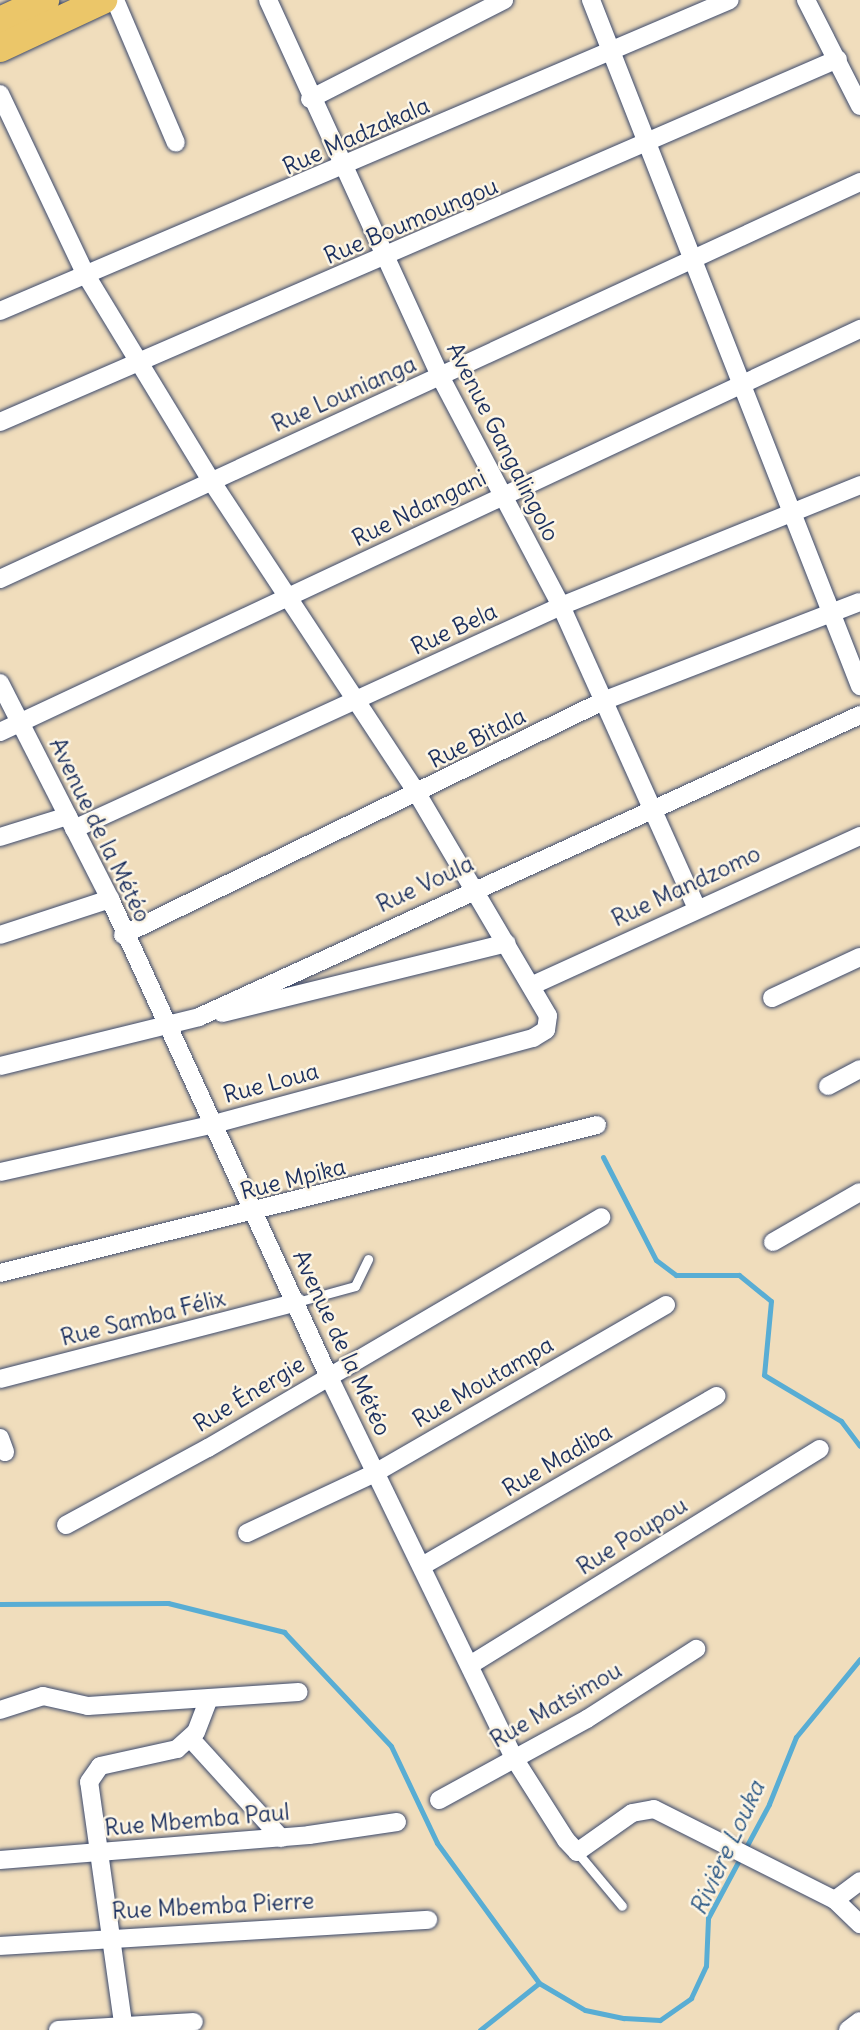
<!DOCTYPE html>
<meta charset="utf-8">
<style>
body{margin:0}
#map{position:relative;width:860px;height:2030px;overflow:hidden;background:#f0ddbc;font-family:Delius,sans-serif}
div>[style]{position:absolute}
.stream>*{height:5px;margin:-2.5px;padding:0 2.5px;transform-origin:2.5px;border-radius:2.5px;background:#58add4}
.roads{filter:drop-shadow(0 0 2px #3b496c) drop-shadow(0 0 2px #3b496c)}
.lane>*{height:9px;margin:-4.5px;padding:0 4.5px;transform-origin:4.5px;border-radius:4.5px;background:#fff}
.street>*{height:18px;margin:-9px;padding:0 9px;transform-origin:9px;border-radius:9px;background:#fff}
.primary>*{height:28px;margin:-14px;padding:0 14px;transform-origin:14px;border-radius:14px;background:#ebc669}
span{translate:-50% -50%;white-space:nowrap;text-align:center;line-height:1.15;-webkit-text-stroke:5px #fcf5e5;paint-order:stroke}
.street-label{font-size:23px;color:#1b2f5e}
.water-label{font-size:24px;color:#305b87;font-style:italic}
</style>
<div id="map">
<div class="stream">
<i style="left:603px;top:1157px;width:116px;rotate:62.8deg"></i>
<i style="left:656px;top:1260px;width:25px;rotate:37deg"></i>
<i style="left:676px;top:1275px;width:63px"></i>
<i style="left:739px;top:1275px;width:41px;rotate:39.1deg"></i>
<i style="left:771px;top:1301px;width:74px;rotate:95.4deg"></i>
<i style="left:764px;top:1375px;width:90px;rotate:30.9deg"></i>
<i style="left:841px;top:1421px;width:31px;rotate:53deg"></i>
<i style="left:0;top:1604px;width:168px;rotate:-0.3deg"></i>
<i style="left:168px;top:1603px;width:120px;rotate:14deg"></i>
<i style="left:284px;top:1632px;width:156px;rotate:46.8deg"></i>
<i style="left:391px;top:1746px;width:107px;rotate:64.6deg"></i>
<i style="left:437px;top:1843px;width:173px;rotate:53.9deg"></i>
<i style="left:480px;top:2030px;width:75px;rotate:-38.5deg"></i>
<i style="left:539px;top:1983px;width:53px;rotate:30.4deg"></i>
<i style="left:585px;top:2010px;width:40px;rotate:12deg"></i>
<i style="left:624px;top:2018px;width:36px;rotate:3deg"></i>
<i style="left:660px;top:2020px;width:38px;rotate:-35deg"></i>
<i style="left:691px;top:1998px;width:35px;rotate:-65deg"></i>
<i style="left:706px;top:1966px;width:48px;rotate:-87.6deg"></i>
<i style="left:708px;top:1918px;width:129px;rotate:-61.8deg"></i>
<i style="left:769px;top:1804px;width:72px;rotate:-68.1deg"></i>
<i style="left:796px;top:1737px;width:101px;rotate:-50.6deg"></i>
</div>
<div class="roads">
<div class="lane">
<i style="left:297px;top:1302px;width:60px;rotate:-15.4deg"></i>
<i style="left:355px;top:1286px;width:30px;rotate:-64deg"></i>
<i style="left:577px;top:1852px;width:70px;rotate:50.2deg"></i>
</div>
<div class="street">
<i style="left:115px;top:0;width:155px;rotate:66.9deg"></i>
<i style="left:268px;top:0;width:416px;rotate:65.4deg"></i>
<i style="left:441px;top:378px;width:258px;rotate:62.2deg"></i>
<i style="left:561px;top:606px;width:329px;rotate:65.8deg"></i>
<i style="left:591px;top:0;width:737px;rotate:68.59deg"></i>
<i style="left:806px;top:0;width:119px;rotate:63deg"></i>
<i style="left:0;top:94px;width:200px;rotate:64.6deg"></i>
<i style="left:86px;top:275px;width:239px;rotate:58.7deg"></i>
<i style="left:210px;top:479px;width:378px;rotate:56.6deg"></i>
<i style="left:418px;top:795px;width:256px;rotate:59.5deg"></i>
<i style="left:548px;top:1016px;width:14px;rotate:98deg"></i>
<i style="left:546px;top:1030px;width:15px;rotate:148deg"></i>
<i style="left:533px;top:1038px;width:329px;rotate:164.9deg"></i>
<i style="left:215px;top:1124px;width:220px;rotate:167.4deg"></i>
<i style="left:310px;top:99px;width:218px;rotate:-27deg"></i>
<i style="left:0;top:311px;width:793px;rotate:-23.08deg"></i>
<i style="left:0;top:422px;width:913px;rotate:-23.42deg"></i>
<i style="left:0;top:579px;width:947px;rotate:-24.78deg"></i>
<i style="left:0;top:683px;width:242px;rotate:63deg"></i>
<i style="left:110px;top:899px;width:524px;rotate:65.39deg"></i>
<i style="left:328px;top:1375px;width:426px;rotate:64.1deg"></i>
<i style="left:514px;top:1758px;width:97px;rotate:57.6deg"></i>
<i style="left:566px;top:1840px;width:16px;rotate:47deg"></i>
<i style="left:577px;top:1852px;width:67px;rotate:-35.3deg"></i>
<i style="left:632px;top:1813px;width:22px;rotate:-10deg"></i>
<i style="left:654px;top:1809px;width:203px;rotate:26.7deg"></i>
<i style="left:835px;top:1900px;width:35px;rotate:44deg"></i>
<i style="left:0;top:732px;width:950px;rotate:-25.11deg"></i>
<i style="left:74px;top:829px;width:536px;rotate:-24.6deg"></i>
<i style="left:561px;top:606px;width:323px;rotate:-22deg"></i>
<i style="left:0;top:837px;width:71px;rotate:-17.2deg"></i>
<i style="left:0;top:935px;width:116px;rotate:-18.1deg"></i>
<i style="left:123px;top:935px;width:534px;rotate:-25.99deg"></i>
<i style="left:603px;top:701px;width:275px;rotate:-21.1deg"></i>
<i style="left:533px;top:985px;width:359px;rotate:-24.5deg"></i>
<i style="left:772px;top:998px;width:97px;rotate:-25deg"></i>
<i style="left:222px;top:1013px;width:293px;rotate:-13.8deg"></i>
<i style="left:0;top:1066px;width:205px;rotate:-13.8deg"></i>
<i style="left:199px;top:1017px;width:727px;rotate:-24.55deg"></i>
<i style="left:828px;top:1086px;width:36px;rotate:-28deg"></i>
<i style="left:773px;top:1242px;width:100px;rotate:-29.9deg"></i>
<i style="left:0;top:1273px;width:615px;rotate:-13.92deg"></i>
<i style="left:0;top:1379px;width:307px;rotate:-14.5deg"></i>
<i style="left:0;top:1438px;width:15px;rotate:70deg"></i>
<i style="left:66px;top:1525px;width:162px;rotate:-28.5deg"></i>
<i style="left:208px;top:1448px;width:456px;rotate:-30.4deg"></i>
<i style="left:247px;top:1533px;width:141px;rotate:-25.1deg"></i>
<i style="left:375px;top:1473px;width:336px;rotate:-30deg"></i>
<i style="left:422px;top:1566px;width:340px;rotate:-30deg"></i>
<i style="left:470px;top:1665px;width:411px;rotate:-31.7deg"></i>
<i style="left:0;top:1710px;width:45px;rotate:-18deg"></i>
<i style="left:43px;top:1696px;width:46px;rotate:12.5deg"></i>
<i style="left:88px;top:1706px;width:211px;rotate:-3.8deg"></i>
<i style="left:191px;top:1739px;width:134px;rotate:47.7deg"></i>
<i style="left:439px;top:1800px;width:169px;rotate:-28.7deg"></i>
<i style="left:587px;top:1719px;width:130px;rotate:-32.7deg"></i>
<i style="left:0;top:1860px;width:310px;rotate:-4.6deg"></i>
<i style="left:309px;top:1835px;width:89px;rotate:-8.4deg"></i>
<i style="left:835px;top:1900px;width:31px;rotate:-37deg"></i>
<i style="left:0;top:1946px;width:429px;rotate:-3.5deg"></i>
<i style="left:58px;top:2030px;width:136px;rotate:-3.4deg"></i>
<i style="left:124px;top:2030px;width:250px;rotate:-98deg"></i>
<i style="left:89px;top:1782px;width:19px;rotate:-55deg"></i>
<i style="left:100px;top:1766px;width:79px;rotate:-12.4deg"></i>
<i style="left:177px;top:1749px;width:25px;rotate:-42deg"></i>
<i style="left:196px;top:1732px;width:33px;rotate:-69deg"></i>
<i style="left:848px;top:2030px;width:15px;rotate:-37deg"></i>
</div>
<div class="primary">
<i style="left:0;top:21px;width:50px;rotate:-25deg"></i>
<i style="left:0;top:48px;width:114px;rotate:-25deg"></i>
</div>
</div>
<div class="street-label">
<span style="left:356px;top:136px;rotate:-24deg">Rue Madzakala</span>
<span style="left:411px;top:221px;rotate:-23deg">Rue Boumoungou</span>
<span style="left:344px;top:394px;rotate:-24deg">Rue Lounianga</span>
<span style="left:503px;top:442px;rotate:63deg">Avenue Gangalingolo</span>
<span style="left:419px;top:508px;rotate:-26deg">Rue Ndangani</span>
<span style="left:454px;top:629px;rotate:-25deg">Rue Bela</span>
<span style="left:477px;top:738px;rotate:-27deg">Rue Bitala</span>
<span style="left:100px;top:830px;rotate:64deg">Avenue de la Météo</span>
<span style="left:425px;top:884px;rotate:-25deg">Rue Voula</span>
<span style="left:686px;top:886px;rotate:-25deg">Rue Mandzomo</span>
<span style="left:271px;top:1083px;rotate:-15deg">Rue Loua</span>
<span style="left:293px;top:1179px;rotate:-14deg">Rue Mpika</span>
<span style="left:143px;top:1318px;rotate:-14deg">Rue Samba Félix</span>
<span style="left:342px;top:1343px;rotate:65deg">Avenue de la Météo</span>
<span style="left:483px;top:1382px;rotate:-30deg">Rue Moutampa</span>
<span style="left:249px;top:1394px;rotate:-31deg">Rue Énergie</span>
<span style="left:557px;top:1460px;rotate:-30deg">Rue Madiba</span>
<span style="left:632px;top:1536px;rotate:-32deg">Rue Poupou</span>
<span style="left:556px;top:1705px;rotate:-30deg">Rue Matsimou</span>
<span style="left:197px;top:1820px;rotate:-5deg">Rue Mbemba Paul</span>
<span style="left:213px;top:1906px;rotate:-3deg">Rue Mbemba Pierre</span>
</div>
<div class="water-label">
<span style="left:727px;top:1848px;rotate:-65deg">Rivière Louka</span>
</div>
</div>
